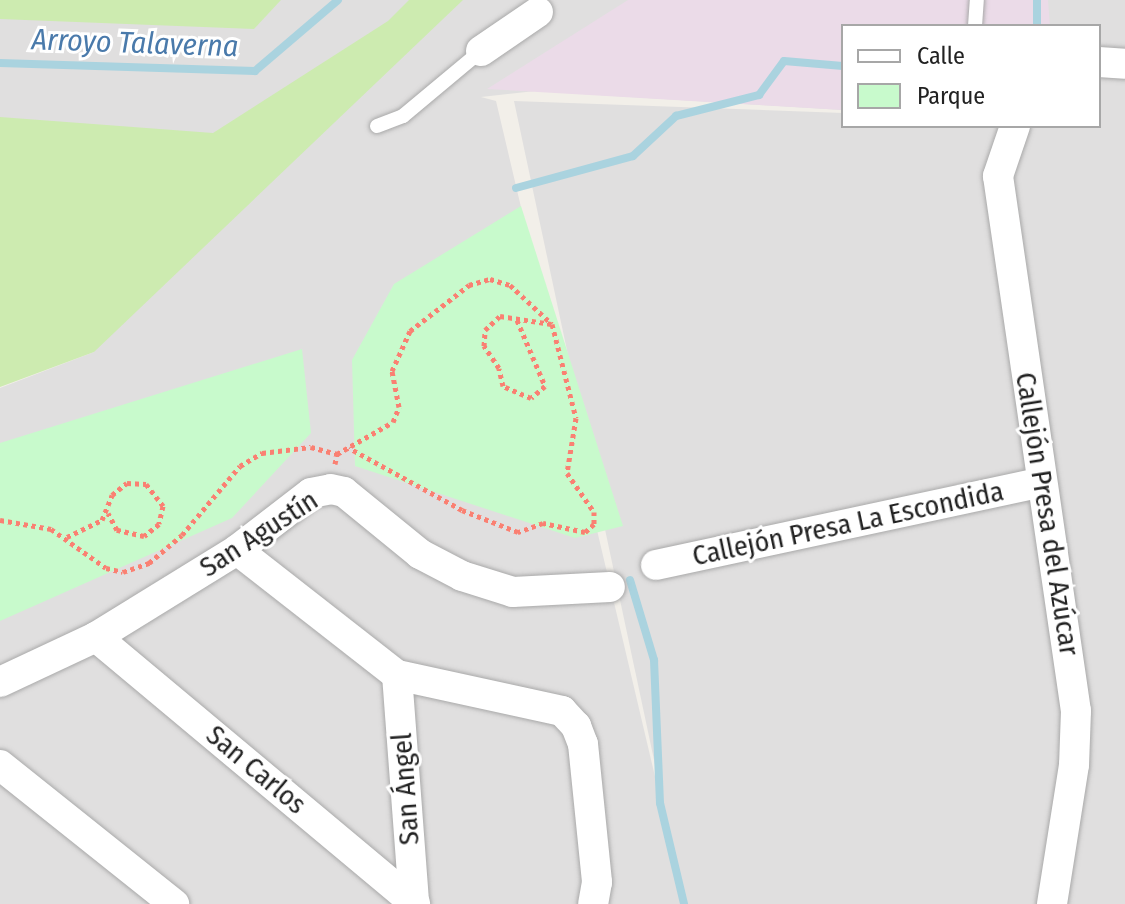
<!DOCTYPE html>
<meta charset="utf-8">
<style>
body{margin:0}
#map{position:relative;width:1125px;height:904px;overflow:hidden;background:#f2efe9;font-family:"Fira Sans Condensed",sans-serif}
div>[style]{position:absolute}
.residential>*{inset:0;background:#e0dfdf}
.industrial>*{inset:0;background:#ebdbe8}
.grass>*{inset:0;background:#cdebb0}
.park>*{inset:0;background:#c8facc}
.stream>*{height:8px;margin:-4px;padding:0 4px;transform-origin:4px;border-radius:4px;background:#aad3df}
.path>*{height:5px;margin-top:-2.5px;transform-origin:0;background:repeating-linear-gradient(90deg,#fa8072 0 4px,transparent 0 8px)}
.roads{filter:drop-shadow(0 0 2px #a9a9a9) drop-shadow(0 0 2px #a9a9a9)}
.lane>*{height:14px;margin:-7px;padding:0 7px;transform-origin:7px;border-radius:7px;background:#fff}
.street>*{height:30px;margin:-15px;padding:0 15px;transform-origin:15px;border-radius:15px;background:#fff}
span{translate:-50% -50%;white-space:nowrap;text-align:center;line-height:1.15;-webkit-text-stroke:6px #fff;paint-order:stroke}
.street-label{font-size:28px;color:#222}
.water-label{font-size:30px;color:#4a7aab;font-style:italic}
.legend{position:absolute;left:841px;top:24px;width:260px;height:104px;box-sizing:border-box;background:#fff;border:2px solid #a7a7a7;margin:0;padding:10px 14px;list-style:none;font-size:24px;color:#222}
.legend li{display:flex;align-items:center;gap:16px;height:40px}
.legend b{width:40px;border:2px solid #a7a7a7}
</style>
<div id="map">
<div class="residential">
<i style="clip-path:polygon(evenodd,0 0,1125px 0,1125px 904px,0 904px,0 388px,94px 352px,0 360px,0 0,843px 26px,1099px 26px,1099px 126px,843px 126px,843px 113px,514px 101px,681px 887px,496px 101px,481px 97px,535px 91px,843px 110px,843px 26px)"></i>
</div>
<div class="industrial">
<i style="clip-path:polygon(628px 0,1048px 0,1050px 26px,843px 26px,843px 110px,487px 89px)"></i>
</div>
<div class="grass">
<i style="clip-path:polygon(0 0,281px 0,254px 29px,0 19px)"></i>
<i style="clip-path:polygon(409px 0,463px 0,94px 352px,0 387px,0 117px,213px 133px,388px 21px)"></i>
</div>
<div class="park">
<i style="clip-path:polygon(521px 206px,623px 526px,575px 538px,355px 466px,352px 360px,394px 284px)"></i>
<i style="clip-path:polygon(302px 349px,311px 433px,232px 518px,0 621px,0 443px)"></i>
</div>
<div class="stream">
<i style="left:1037px;top:26px;width:26px;rotate:-90deg"></i>
<i style="left:0;top:63px;width:255px;rotate:1.8deg"></i>
<i style="left:255px;top:71px;width:109px;rotate:-40.5deg"></i>
<i style="left:516px;top:188px;width:121px;rotate:-15.3deg"></i>
<i style="left:633px;top:156px;width:59px;rotate:-42.9deg"></i>
<i style="left:676px;top:116px;width:86px;rotate:-14.2deg"></i>
<i style="left:759px;top:95px;width:42px;rotate:-53.7deg"></i>
<i style="left:784px;top:61px;width:59px;rotate:4.8deg"></i>
<i style="left:630px;top:580px;width:84px;rotate:73.3deg"></i>
<i style="left:654px;top:660px;width:143px;rotate:87.6deg"></i>
<i style="left:660px;top:803px;width:104px;rotate:76.6deg"></i>
</div>
<div class="path">
<i style="left:517px;top:320px;width:72px;rotate:67deg"></i>
<i style="left:545px;top:386px;width:18px;rotate:139deg"></i>
<i style="left:531px;top:398px;width:30px;rotate:-157deg"></i>
<i style="left:503px;top:386px;width:18px;rotate:-103deg"></i>
<i style="left:499px;top:368px;width:27px;rotate:-124deg"></i>
<i style="left:484px;top:346px;width:16px;rotate:-86deg"></i>
<i style="left:485px;top:330px;width:21px;rotate:-43deg"></i>
<i style="left:500px;top:316px;width:52px;rotate:8.9deg"></i>
<i style="left:335px;top:464px;width:10px;rotate:-79deg"></i>
<i style="left:337px;top:454px;width:64px;rotate:-29.7deg"></i>
<i style="left:393px;top:422px;width:16px;rotate:-68deg"></i>
<i style="left:399px;top:407px;width:37px;rotate:-101deg"></i>
<i style="left:392px;top:371px;width:44px;rotate:-65.8deg"></i>
<i style="left:410px;top:331px;width:75px;rotate:-37.9deg"></i>
<i style="left:469px;top:285px;width:22px;rotate:-16deg"></i>
<i style="left:490px;top:279px;width:21px;rotate:17deg"></i>
<i style="left:510px;top:285px;width:57px;rotate:42.9deg"></i>
<i style="left:552px;top:324px;width:97px;rotate:75.7deg"></i>
<i style="left:576px;top:418px;width:56px;rotate:99.3deg"></i>
<i style="left:567px;top:473px;width:47px;rotate:55.3deg"></i>
<i style="left:594px;top:512px;width:12px;rotate:90deg"></i>
<i style="left:594px;top:524px;width:12px;rotate:138deg"></i>
<i style="left:585px;top:532px;width:43px;rotate:-167.9deg"></i>
<i style="left:543px;top:523px;width:27px;rotate:160deg"></i>
<i style="left:518px;top:532px;width:60px;rotate:-158.6deg"></i>
<i style="left:462px;top:510px;width:129px;rotate:-151.2deg"></i>
<i style="left:0;top:520px;width:52px;rotate:10deg"></i>
<i style="left:51px;top:529px;width:67px;rotate:35.3deg"></i>
<i style="left:106px;top:568px;width:17px;rotate:13deg"></i>
<i style="left:123px;top:572px;width:28px;rotate:-19deg"></i>
<i style="left:149px;top:563px;width:43px;rotate:-40.3deg"></i>
<i style="left:182px;top:535px;width:90px;rotate:-50deg"></i>
<i style="left:240px;top:466px;width:26px;rotate:-31deg"></i>
<i style="left:262px;top:453px;width:49px;rotate:-7deg"></i>
<i style="left:311px;top:447px;width:27px;rotate:15deg"></i>
<i style="left:67px;top:537px;width:39px;rotate:-26deg"></i>
<i style="left:102px;top:520px;width:27px;rotate:-68deg"></i>
<i style="left:112px;top:495px;width:19px;rotate:-39deg"></i>
<i style="left:127px;top:483px;width:19px;rotate:3deg"></i>
<i style="left:146px;top:484px;width:28px;rotate:52deg"></i>
<i style="left:163px;top:506px;width:18px;rotate:103deg"></i>
<i style="left:159px;top:524px;width:19px;rotate:141deg"></i>
<i style="left:144px;top:536px;width:28px;rotate:-167deg"></i>
<i style="left:117px;top:530px;width:19px;rotate:-118deg"></i>
</div>
<div class="roads">
<div class="lane">
<i style="left:975px;top:26px;width:26px;rotate:-86deg"></i>
<i style="left:377px;top:126px;width:28px;rotate:-21deg"></i>
<i style="left:403px;top:116px;width:102px;rotate:-39.8deg"></i>
</div>
<div class="street">
<i style="left:481px;top:51px;width:69px;rotate:-34.4deg"></i>
<i style="left:1099px;top:62px;width:26px;rotate:4deg"></i>
<i style="left:1015px;top:126px;width:53px;rotate:108.8deg"></i>
<i style="left:998px;top:176px;width:541px;rotate:81.71deg"></i>
<i style="left:1076px;top:711px;width:54px;rotate:92.1deg"></i>
<i style="left:1074px;top:765px;width:141px;rotate:99deg"></i>
<i style="left:237px;top:550px;width:203px;rotate:38deg"></i>
<i style="left:397px;top:675px;width:169px;rotate:12.3deg"></i>
<i style="left:562px;top:711px;width:21px;rotate:47deg"></i>
<i style="left:576px;top:726px;width:19px;rotate:69deg"></i>
<i style="left:583px;top:744px;width:139px;rotate:84.2deg"></i>
<i style="left:597px;top:882px;width:22px;rotate:100deg"></i>
<i style="left:656px;top:565px;width:392px;rotate:-12.1deg"></i>
<i style="left:96px;top:637px;width:416px;rotate:39.9deg"></i>
<i style="left:397px;top:675px;width:229px;rotate:85.7deg"></i>
<i style="left:0;top:682px;width:106px;rotate:-25.1deg"></i>
<i style="left:96px;top:637px;width:166px;rotate:-31.7deg"></i>
<i style="left:237px;top:550px;width:93px;rotate:-37.6deg"></i>
<i style="left:311px;top:493px;width:20px;rotate:-11deg"></i>
<i style="left:331px;top:489px;width:13px;rotate:13deg"></i>
<i style="left:344px;top:492px;width:98px;rotate:39.2deg"></i>
<i style="left:420px;top:554px;width:47px;rotate:27.6deg"></i>
<i style="left:462px;top:576px;width:53px;rotate:17.4deg"></i>
<i style="left:513px;top:592px;width:97px;rotate:-3deg"></i>
<i style="left:0;top:765px;width:223px;rotate:38.6deg"></i>
</div>
</div>
<div class="street-label">
<span style="left:1047px;top:514px;rotate:81deg">Callejón Presa del Azúcar</span>
<span style="left:848px;top:524px;rotate:-12deg">Callejón Presa La Escondida</span>
<span style="left:259px;top:534px;rotate:-33deg">San Agustín</span>
<span style="left:256px;top:770px;rotate:40deg">San Carlos</span>
<span style="left:406px;top:789px;rotate:-94deg">San Ángel</span>
</div>
<div class="water-label">
<span style="left:135px;top:43px;rotate:2deg">Arroyo Talaverna</span>
</div>
<ul class="legend">
<li><b style="height:10px;background:#fff"></b>Calle</li>
<li><b style="height:22px;background:#c8facc"></b>Parque</li>
</ul>
</div>
